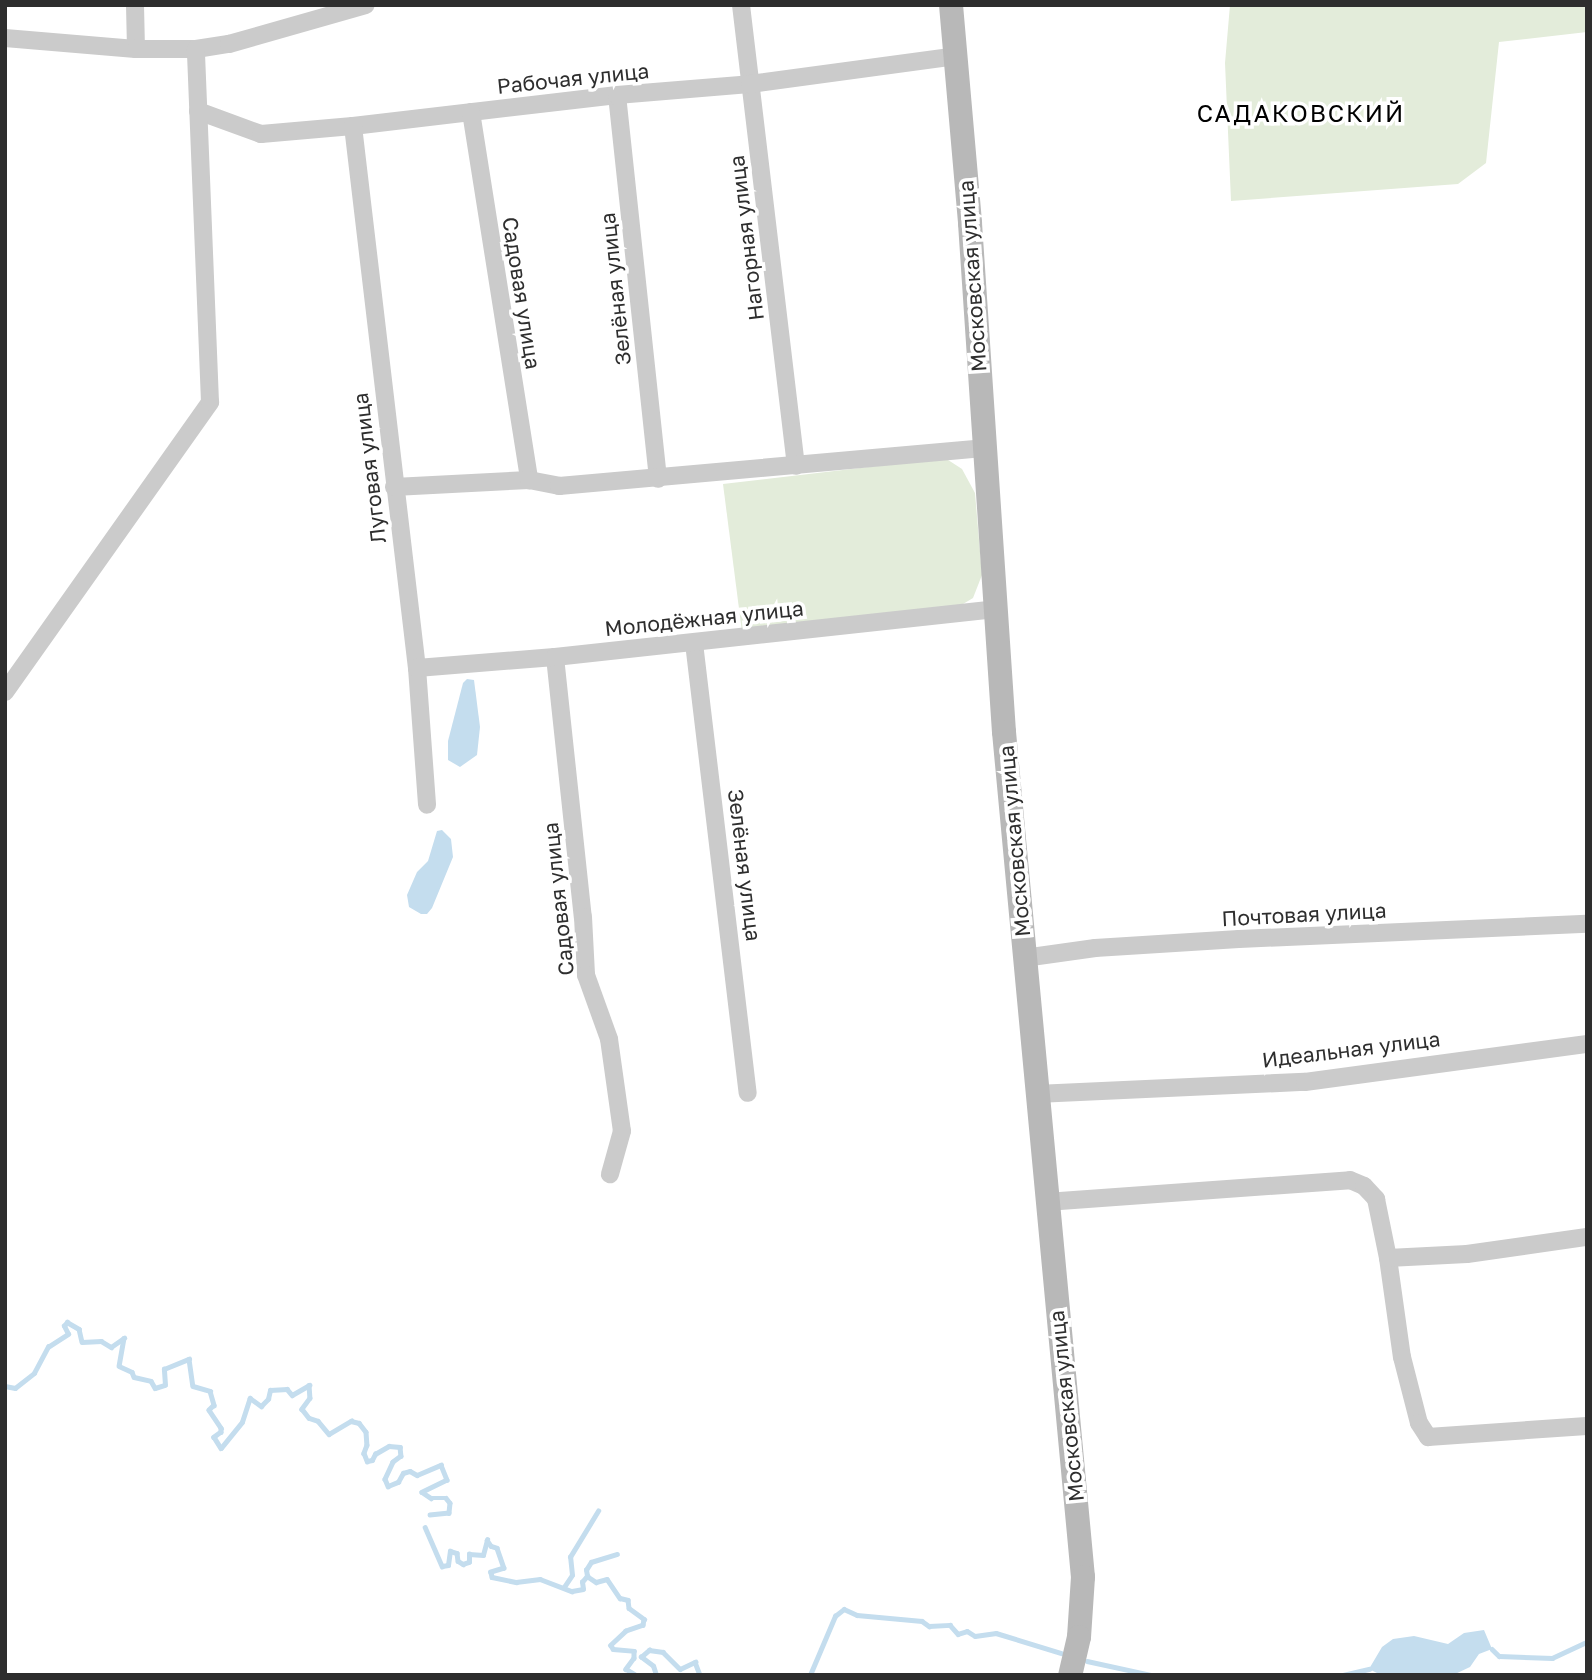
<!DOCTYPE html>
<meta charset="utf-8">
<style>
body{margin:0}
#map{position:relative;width:1592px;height:1680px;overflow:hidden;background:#fff;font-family:"Golos Text",sans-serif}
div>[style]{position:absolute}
.green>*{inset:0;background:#e3ecda}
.water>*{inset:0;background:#c4ddee}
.stream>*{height:4.5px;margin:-2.25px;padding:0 2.25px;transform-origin:2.25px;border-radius:2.25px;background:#c4ddee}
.street>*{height:18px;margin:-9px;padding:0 9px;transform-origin:9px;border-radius:9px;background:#cbcbcb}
.secondary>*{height:24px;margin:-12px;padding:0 12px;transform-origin:12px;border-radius:12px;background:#b8b8b8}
span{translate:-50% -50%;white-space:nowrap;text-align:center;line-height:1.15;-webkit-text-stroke:7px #fff;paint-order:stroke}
.street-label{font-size:21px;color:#2e2e2e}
.quarter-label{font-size:24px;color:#000;letter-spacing:2px}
.frame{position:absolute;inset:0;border:7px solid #2e2e2e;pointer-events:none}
</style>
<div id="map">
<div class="green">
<i style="clip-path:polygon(1230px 5px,1587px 5px,1587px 32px,1499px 42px,1486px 163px,1458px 184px,1231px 201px,1225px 63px)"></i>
<i style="clip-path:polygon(945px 458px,962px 469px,975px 493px,982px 575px,973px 598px,958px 607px,742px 632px,723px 484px)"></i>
</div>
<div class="water">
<i style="clip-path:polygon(467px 679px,474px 680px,480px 727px,477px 755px,460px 767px,448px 760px,448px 741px,463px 683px)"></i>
<i style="clip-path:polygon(442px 830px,451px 839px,453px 857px,432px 908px,427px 914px,421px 914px,409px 907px,407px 895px,417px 872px,428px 861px,437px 831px)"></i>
<i style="clip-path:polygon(1484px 1630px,1492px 1649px,1479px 1654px,1470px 1667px,1453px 1675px,1381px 1675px,1369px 1669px,1382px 1647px,1393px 1639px,1414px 1636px,1448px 1644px,1464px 1633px)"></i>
</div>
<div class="stream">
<i style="left:5px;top:1386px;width:10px;rotate:11deg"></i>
<i style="left:15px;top:1388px;width:24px;rotate:-38deg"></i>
<i style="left:34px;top:1373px;width:30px;rotate:-62deg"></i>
<i style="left:48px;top:1347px;width:24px;rotate:-33deg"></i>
<i style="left:68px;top:1334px;width:9px;rotate:-117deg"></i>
<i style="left:64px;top:1326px;width:5px;rotate:-53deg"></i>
<i style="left:67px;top:1322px;width:14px;rotate:30deg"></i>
<i style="left:79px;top:1329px;width:13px;rotate:77deg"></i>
<i style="left:82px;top:1342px;width:19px;rotate:-3deg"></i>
<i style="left:101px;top:1341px;width:12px;rotate:31deg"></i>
<i style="left:111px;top:1347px;width:16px;rotate:-35deg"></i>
<i style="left:124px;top:1338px;width:28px;rotate:100deg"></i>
<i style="left:119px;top:1366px;width:14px;rotate:25deg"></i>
<i style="left:132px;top:1372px;width:5px;rotate:68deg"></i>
<i style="left:134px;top:1377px;width:17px;rotate:13deg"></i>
<i style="left:151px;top:1381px;width:8px;rotate:60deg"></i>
<i style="left:155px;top:1388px;width:10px;rotate:-17deg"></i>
<i style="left:165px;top:1385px;width:16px;rotate:-94deg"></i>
<i style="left:164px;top:1369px;width:27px;rotate:-22deg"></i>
<i style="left:189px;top:1359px;width:27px;rotate:82deg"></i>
<i style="left:193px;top:1386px;width:18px;rotate:16deg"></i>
<i style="left:210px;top:1391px;width:15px;rotate:74deg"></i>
<i style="left:214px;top:1405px;width:7px;rotate:135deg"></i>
<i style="left:209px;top:1410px;width:22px;rotate:56deg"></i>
<i style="left:221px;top:1428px;width:4px;rotate:90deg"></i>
<i style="left:221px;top:1432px;width:9px;rotate:144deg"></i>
<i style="left:214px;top:1437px;width:13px;rotate:58deg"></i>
<i style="left:221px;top:1448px;width:33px;rotate:-51deg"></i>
<i style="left:242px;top:1422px;width:25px;rotate:-72deg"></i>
<i style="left:250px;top:1398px;width:14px;rotate:36deg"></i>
<i style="left:261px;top:1406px;width:10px;rotate:-45deg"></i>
<i style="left:268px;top:1399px;width:9px;rotate:-77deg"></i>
<i style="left:270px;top:1390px;width:17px;rotate:-3deg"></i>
<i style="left:287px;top:1389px;width:8px;rotate:50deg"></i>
<i style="left:292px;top:1395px;width:20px;rotate:-30deg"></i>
<i style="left:309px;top:1385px;width:13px;rotate:86deg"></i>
<i style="left:310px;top:1398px;width:14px;rotate:126deg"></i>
<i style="left:302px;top:1409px;width:11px;rotate:52deg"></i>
<i style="left:309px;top:1418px;width:9px;rotate:18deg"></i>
<i style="left:318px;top:1421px;width:17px;rotate:50deg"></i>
<i style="left:329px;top:1434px;width:26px;rotate:-31deg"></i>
<i style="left:351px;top:1421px;width:8px;rotate:14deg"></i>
<i style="left:359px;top:1423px;width:11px;rotate:52deg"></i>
<i style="left:366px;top:1432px;width:13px;rotate:86deg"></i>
<i style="left:367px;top:1445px;width:9px;rotate:111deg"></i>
<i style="left:364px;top:1453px;width:9px;rotate:69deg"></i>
<i style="left:367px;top:1461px;width:5px;rotate:-11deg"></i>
<i style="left:372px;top:1460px;width:7px;rotate:-63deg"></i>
<i style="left:375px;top:1454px;width:16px;rotate:-30deg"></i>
<i style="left:389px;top:1446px;width:11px;rotate:5deg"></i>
<i style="left:400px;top:1447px;width:9px;rotate:84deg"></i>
<i style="left:401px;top:1456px;width:10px;rotate:143deg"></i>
<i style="left:393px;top:1462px;width:19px;rotate:115deg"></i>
<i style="left:385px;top:1479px;width:8px;rotate:67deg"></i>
<i style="left:388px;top:1486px;width:11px;rotate:-22deg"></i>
<i style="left:398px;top:1482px;width:10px;rotate:-61deg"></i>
<i style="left:403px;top:1473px;width:7px;rotate:-16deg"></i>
<i style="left:410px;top:1471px;width:8px;rotate:30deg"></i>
<i style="left:417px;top:1475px;width:26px;rotate:-23deg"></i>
<i style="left:441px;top:1465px;width:16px;rotate:68deg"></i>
<i style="left:447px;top:1480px;width:28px;rotate:154deg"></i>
<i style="left:422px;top:1492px;width:11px;rotate:34deg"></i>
<i style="left:431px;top:1498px;width:15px"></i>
<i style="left:446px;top:1498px;width:6px;rotate:51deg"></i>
<i style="left:450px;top:1503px;width:10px;rotate:96deg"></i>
<i style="left:449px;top:1513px;width:19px;rotate:174deg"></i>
<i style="left:425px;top:1527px;width:43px;rotate:66.4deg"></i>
<i style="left:442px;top:1566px;width:6px;rotate:-9deg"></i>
<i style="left:448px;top:1565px;width:14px;rotate:-82deg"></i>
<i style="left:450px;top:1551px;width:7px;rotate:16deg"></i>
<i style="left:457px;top:1553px;width:8px;rotate:83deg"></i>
<i style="left:458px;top:1561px;width:6px;rotate:31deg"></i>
<i style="left:463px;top:1564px;width:6px;rotate:-18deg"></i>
<i style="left:469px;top:1562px;width:8px;rotate:-90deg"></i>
<i style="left:469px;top:1554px;width:14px;rotate:4deg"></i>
<i style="left:483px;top:1555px;width:16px;rotate:-75deg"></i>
<i style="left:487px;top:1540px;width:7px;rotate:56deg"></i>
<i style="left:491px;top:1546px;width:6px;rotate:18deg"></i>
<i style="left:497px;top:1548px;width:21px;rotate:71deg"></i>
<i style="left:504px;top:1568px;width:14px;rotate:163deg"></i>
<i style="left:491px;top:1572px;width:5px;rotate:79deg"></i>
<i style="left:492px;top:1577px;width:25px;rotate:12deg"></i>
<i style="left:516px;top:1582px;width:24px;rotate:-7deg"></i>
<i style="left:540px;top:1579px;width:34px;rotate:21deg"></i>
<i style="left:572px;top:1591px;width:11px;rotate:-10deg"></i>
<i style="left:583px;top:1589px;width:7px;rotate:-98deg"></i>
<i style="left:582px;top:1582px;width:8px;rotate:-50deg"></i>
<i style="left:587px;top:1576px;width:11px;rotate:34deg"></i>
<i style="left:596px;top:1582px;width:11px;rotate:-15deg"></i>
<i style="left:607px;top:1579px;width:23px;rotate:56deg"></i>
<i style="left:620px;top:1598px;width:8px;rotate:14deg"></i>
<i style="left:628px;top:1600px;width:8px;rotate:83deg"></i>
<i style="left:629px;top:1608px;width:19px;rotate:36deg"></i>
<i style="left:644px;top:1619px;width:6px;rotate:99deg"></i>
<i style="left:643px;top:1625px;width:18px;rotate:161deg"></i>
<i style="left:626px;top:1631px;width:21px;rotate:137deg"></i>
<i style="left:611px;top:1645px;width:4px;rotate:63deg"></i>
<i style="left:613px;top:1649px;width:21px;rotate:5deg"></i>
<i style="left:634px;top:1651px;width:7px;rotate:90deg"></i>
<i style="left:634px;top:1658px;width:14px;rotate:126deg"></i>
<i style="left:626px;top:1669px;width:12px;rotate:31deg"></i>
<i style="left:587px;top:1576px;width:6px;rotate:-99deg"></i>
<i style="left:586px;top:1570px;width:9px;rotate:-58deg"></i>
<i style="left:591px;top:1562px;width:27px;rotate:-17deg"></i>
<i style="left:564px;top:1587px;width:14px;rotate:-56deg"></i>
<i style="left:572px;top:1575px;width:18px;rotate:-96deg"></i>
<i style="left:570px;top:1557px;width:54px;rotate:-58.7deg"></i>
<i style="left:1492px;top:1649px;width:10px;rotate:45deg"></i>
<i style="left:1499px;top:1656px;width:53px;rotate:2.2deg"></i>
<i style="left:1552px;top:1658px;width:38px;rotate:-25deg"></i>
<i style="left:1087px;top:1661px;width:66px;rotate:12.3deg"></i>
<i style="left:656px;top:1675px;width:9px;rotate:-108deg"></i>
<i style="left:653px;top:1666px;width:15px;rotate:-143deg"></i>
<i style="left:641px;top:1657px;width:11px;rotate:-41deg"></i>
<i style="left:649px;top:1650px;width:14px;rotate:8deg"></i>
<i style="left:663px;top:1652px;width:24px;rotate:45deg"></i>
<i style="left:680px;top:1669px;width:17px;rotate:-25deg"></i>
<i style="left:695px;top:1662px;width:14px;rotate:69deg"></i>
<i style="left:810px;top:1675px;width:64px;rotate:-67deg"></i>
<i style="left:835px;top:1616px;width:11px;rotate:-38deg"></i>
<i style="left:844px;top:1609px;width:14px;rotate:25deg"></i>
<i style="left:857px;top:1615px;width:65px;rotate:5.3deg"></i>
<i style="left:922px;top:1621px;width:9px;rotate:36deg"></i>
<i style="left:929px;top:1626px;width:21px;rotate:-3deg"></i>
<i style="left:950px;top:1625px;width:12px;rotate:48deg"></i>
<i style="left:958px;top:1634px;width:9px;rotate:-18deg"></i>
<i style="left:967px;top:1631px;width:9px;rotate:32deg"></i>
<i style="left:975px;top:1636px;width:21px;rotate:-8deg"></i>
<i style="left:996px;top:1633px;width:68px;rotate:17.1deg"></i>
<i style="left:1343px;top:1675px;width:27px;rotate:-13deg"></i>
</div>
<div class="street">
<i style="left:135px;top:5px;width:44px;rotate:88.7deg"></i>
<i style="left:741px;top:5px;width:464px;rotate:83.2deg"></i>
<i style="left:5px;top:38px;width:131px;rotate:4.8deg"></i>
<i style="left:136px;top:49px;width:60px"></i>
<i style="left:196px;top:49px;width:33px;rotate:-9deg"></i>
<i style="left:229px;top:44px;width:142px;rotate:-15.9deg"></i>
<i style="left:617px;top:95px;width:386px;rotate:83.9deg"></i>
<i style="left:198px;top:111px;width:67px;rotate:20.1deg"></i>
<i style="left:261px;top:134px;width:92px;rotate:-5deg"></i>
<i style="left:353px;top:126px;width:266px;rotate:-6.7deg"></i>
<i style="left:617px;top:95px;width:133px;rotate:-4.7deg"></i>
<i style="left:750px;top:84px;width:208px;rotate:-7.7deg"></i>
<i style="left:471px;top:112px;width:373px;rotate:81deg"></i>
<i style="left:353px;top:126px;width:546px;rotate:83.27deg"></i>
<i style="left:417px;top:668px;width:137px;rotate:85.8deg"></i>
<i style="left:394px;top:487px;width:135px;rotate:-3deg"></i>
<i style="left:529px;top:480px;width:31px;rotate:11deg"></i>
<i style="left:559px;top:486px;width:426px;rotate:-5.1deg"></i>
<i style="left:694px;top:643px;width:453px;rotate:83.2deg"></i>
<i style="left:555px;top:657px;width:262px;rotate:83.9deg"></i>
<i style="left:583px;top:917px;width:58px;rotate:87deg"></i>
<i style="left:586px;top:975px;width:68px;rotate:70.2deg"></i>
<i style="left:609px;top:1039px;width:93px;rotate:82deg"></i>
<i style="left:622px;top:1131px;width:45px;rotate:105.6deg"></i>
<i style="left:417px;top:668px;width:138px;rotate:-4.6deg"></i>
<i style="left:555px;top:657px;width:443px;rotate:-6.2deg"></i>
<i style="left:5px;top:692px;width:355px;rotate:-54.7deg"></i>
<i style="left:210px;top:402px;width:353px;rotate:-92.3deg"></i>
<i style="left:1024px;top:958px;width:72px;rotate:-8deg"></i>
<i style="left:1095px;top:948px;width:144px;rotate:-3.6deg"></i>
<i style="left:1239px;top:939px;width:348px;rotate:-2.5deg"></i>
<i style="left:1036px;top:1094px;width:269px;rotate:-2.6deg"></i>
<i style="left:1305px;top:1082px;width:285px;rotate:-7.7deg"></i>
<i style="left:1046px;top:1202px;width:305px;rotate:-4.1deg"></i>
<i style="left:1350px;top:1180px;width:15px;rotate:23deg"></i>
<i style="left:1364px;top:1186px;width:18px;rotate:47deg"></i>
<i style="left:1376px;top:1199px;width:60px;rotate:78.5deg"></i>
<i style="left:1388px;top:1258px;width:100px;rotate:82deg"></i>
<i style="left:1402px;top:1357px;width:68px;rotate:75.6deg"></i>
<i style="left:1419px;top:1423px;width:17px;rotate:57deg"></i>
<i style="left:1428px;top:1437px;width:159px;rotate:-4deg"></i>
<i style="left:1388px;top:1258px;width:79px;rotate:-2.9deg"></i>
<i style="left:1467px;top:1254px;width:121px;rotate:-8.1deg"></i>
</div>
<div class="secondary">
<i style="left:951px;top:5px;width:219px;rotate:85deg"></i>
<i style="left:970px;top:223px;width:510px;rotate:86.18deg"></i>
<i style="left:1004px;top:732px;width:849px;rotate:84.66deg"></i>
<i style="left:1083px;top:1577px;width:60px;rotate:93.8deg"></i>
<i style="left:1079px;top:1637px;width:39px;rotate:103deg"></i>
</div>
<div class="street-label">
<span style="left:573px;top:78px;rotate:-6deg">Рабочая улица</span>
<span style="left:746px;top:238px;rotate:-97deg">Нагорная улица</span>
<span style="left:972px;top:276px;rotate:-94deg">Московская улица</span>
<span style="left:615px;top:289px;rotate:-96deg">Зелёная улица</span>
<span style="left:522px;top:293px;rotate:81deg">Садовая улица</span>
<span style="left:369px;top:468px;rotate:-97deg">Луговая улица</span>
<span style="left:704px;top:618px;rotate:-6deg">Молодёжная улица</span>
<span style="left:1014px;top:841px;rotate:-95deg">Московская улица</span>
<span style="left:745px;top:865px;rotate:83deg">Зелёная улица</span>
<span style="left:558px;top:899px;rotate:-96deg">Садовая улица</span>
<span style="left:1304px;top:914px;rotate:-3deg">Почтовая улица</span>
<span style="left:1351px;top:1049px;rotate:-7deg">Идеальная улица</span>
<span style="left:1066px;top:1406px;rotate:-96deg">Московская улица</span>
</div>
<div class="quarter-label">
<span style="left:1301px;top:113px">САДАКОВСКИЙ</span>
</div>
<div class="frame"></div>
</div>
